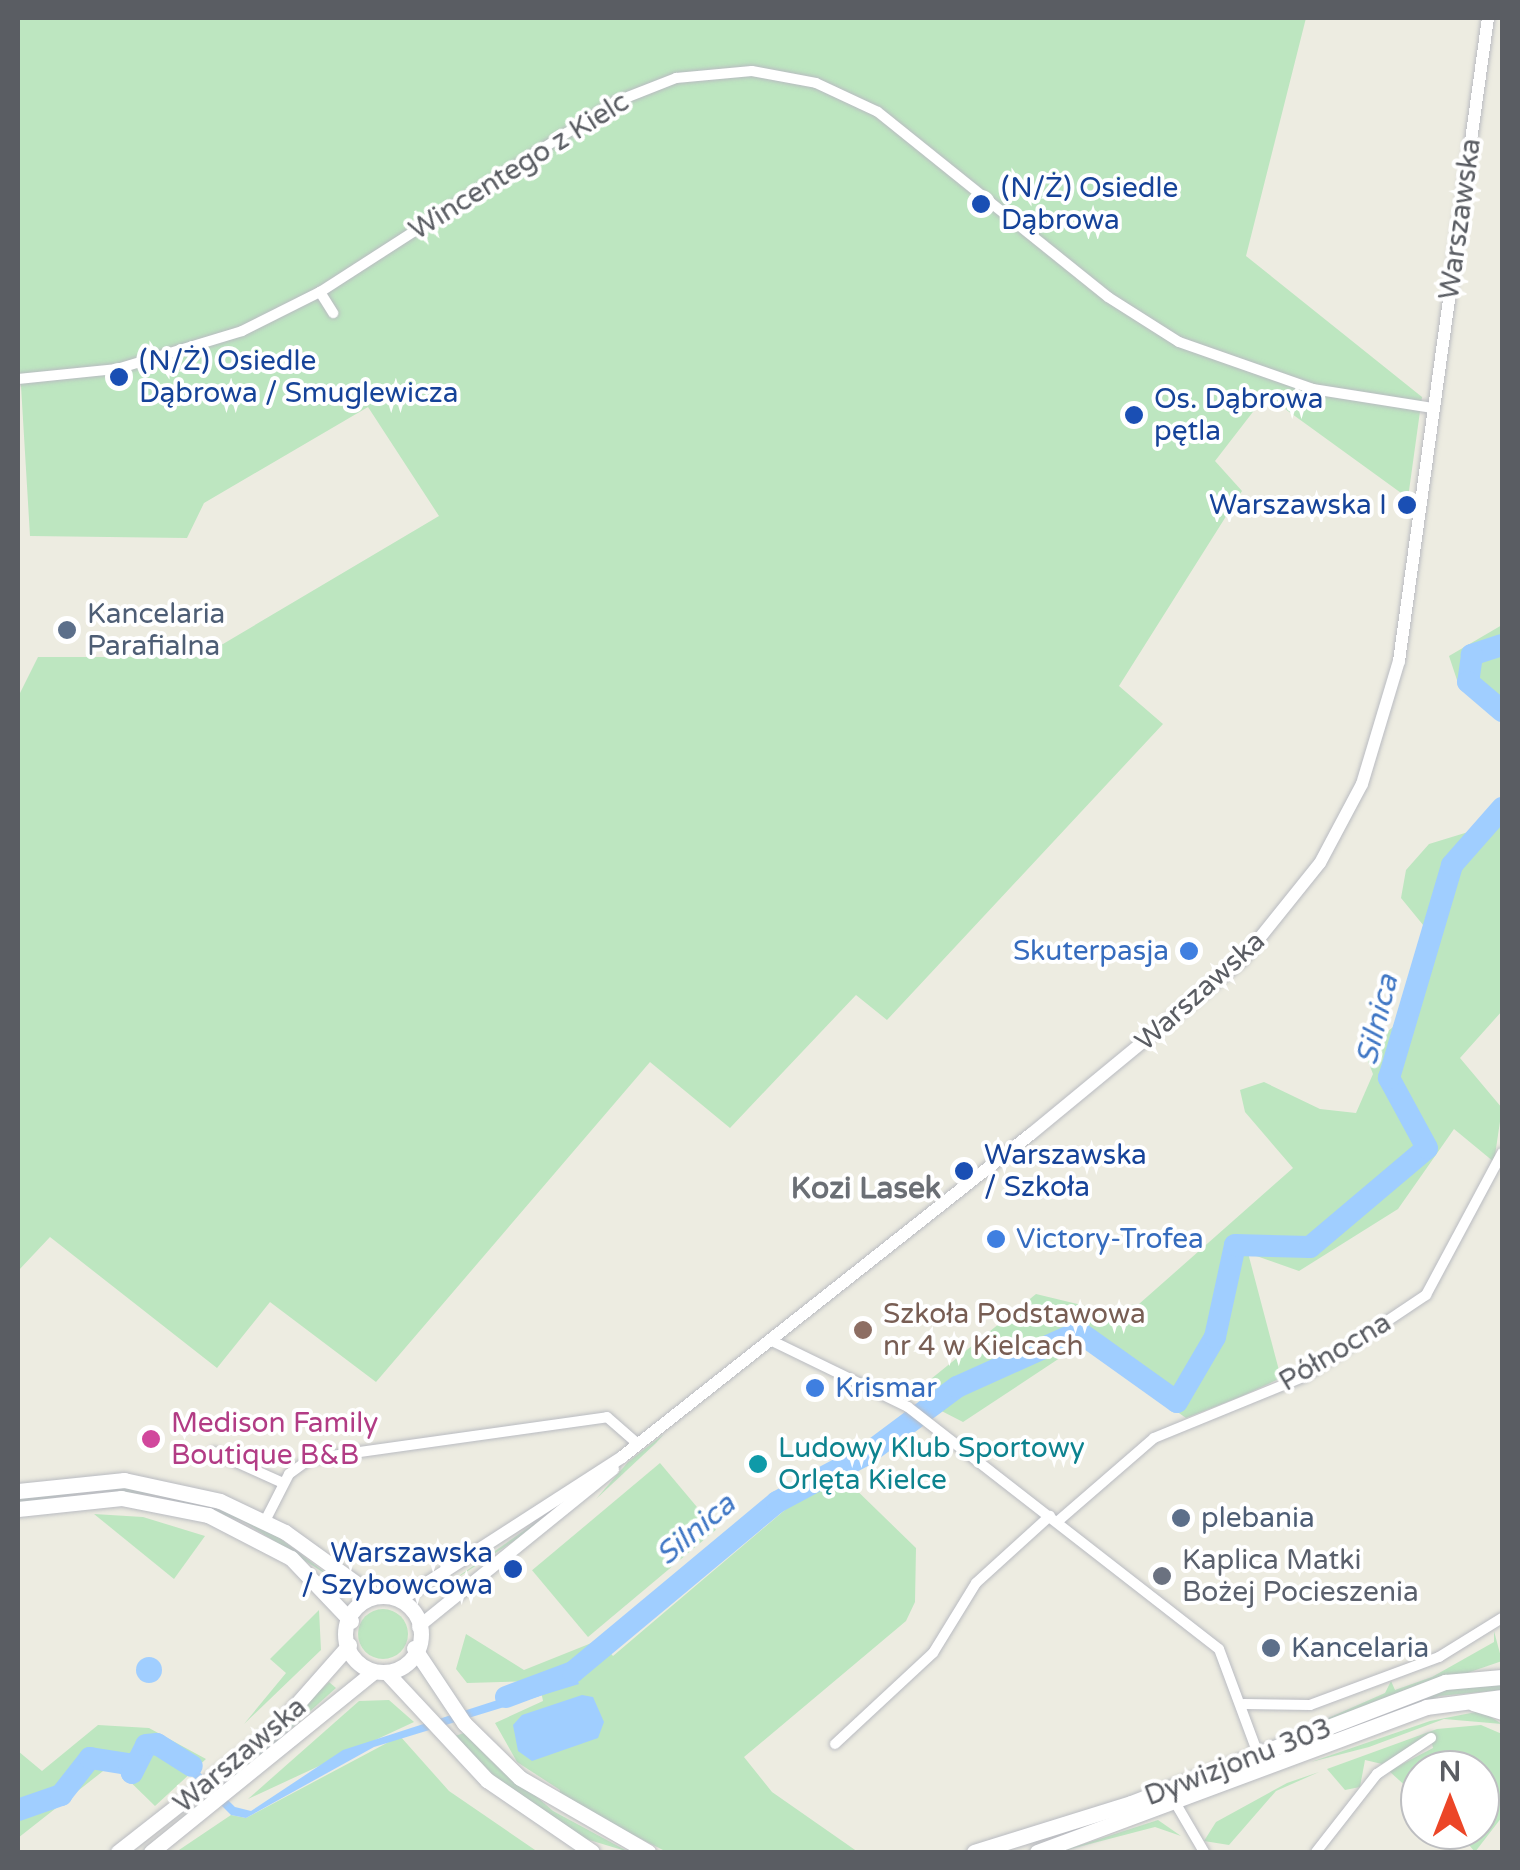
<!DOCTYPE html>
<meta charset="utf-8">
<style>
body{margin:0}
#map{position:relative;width:1520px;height:1870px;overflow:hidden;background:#edece1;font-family:"Varela Round",sans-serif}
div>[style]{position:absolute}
.green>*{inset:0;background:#bde6c0;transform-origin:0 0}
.round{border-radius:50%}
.water>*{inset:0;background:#a0ceff}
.river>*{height:22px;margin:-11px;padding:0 11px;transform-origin:11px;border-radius:11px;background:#a0ceff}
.roads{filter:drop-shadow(0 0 2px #b9bbc1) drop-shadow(0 0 2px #b9bbc1)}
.minor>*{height:10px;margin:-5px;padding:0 5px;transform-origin:5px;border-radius:5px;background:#fff}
.tertiary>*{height:12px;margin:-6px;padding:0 6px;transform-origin:6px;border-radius:6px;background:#fff}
.secondary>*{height:15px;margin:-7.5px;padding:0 7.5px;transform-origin:7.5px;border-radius:7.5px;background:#fff}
.secondary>.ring{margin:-7.5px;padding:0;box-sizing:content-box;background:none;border:15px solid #fff;border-radius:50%}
.dots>*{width:28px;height:28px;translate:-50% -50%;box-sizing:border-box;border:5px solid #fff;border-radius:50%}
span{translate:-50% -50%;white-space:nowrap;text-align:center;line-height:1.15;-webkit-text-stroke:8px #fff;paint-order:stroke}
.street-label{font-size:28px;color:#5a5d63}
.transit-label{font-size:28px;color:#164399}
.left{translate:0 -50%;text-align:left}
.right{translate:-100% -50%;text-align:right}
.service-label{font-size:28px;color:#4e5e75}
.shop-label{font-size:28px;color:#366cbe}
.education-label{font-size:28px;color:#785e54}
.hotel-label{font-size:28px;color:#b23c85}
.culture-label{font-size:28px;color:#0d838f}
.worship-label{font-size:28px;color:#5b616d}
.water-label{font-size:30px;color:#4077c5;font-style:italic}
.neighbourhood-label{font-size:30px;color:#6b6f75;font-weight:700}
.frame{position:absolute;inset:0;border:20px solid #5a5d63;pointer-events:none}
.north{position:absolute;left:1400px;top:1750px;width:100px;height:100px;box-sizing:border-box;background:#fff;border:2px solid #bdbec1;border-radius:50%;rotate:0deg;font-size:28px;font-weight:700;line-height:40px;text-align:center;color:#5a5d63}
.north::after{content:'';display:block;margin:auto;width:35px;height:45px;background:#ec4628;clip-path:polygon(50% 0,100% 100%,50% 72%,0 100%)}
</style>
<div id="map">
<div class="green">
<i style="clip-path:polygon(18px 18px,1306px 18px,1246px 256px,1422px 397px,1408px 498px,1266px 395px,1215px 461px,1242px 491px,1119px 686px,1163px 724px,887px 1020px,856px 995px,730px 1128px,650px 1062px,376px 1382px,270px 1302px,217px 1368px,50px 1237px,18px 1271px,18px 697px,38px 657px,201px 657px,439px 516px,368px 407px,204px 503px,187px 538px,30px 536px,18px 336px)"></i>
<i style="clip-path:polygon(1502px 625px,1502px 720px,1457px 680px,1449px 656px)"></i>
<i style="clip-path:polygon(1502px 805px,1502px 1011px,1460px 1058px,1502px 1108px,1494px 1162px,1454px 1129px,1398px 1209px,1299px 1271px,1248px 1253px,1281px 1378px,1242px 1396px,1186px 1418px,1081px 1344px,963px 1422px,922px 1401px,926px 1383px,1036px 1294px,1098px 1309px,1139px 1304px,1293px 1168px,1245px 1112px,1240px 1090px,1264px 1082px,1320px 1109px,1356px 1113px,1373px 1074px,1364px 1051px,1393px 1027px,1428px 931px,1401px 898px,1406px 870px,1429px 844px,1478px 829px)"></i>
<i style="clip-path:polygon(664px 1434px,656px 1443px,596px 1499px,628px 1462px)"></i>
<i style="left:660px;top:1463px;width:87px;height:167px;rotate:50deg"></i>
<i style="clip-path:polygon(843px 1477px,916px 1548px,915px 1602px,906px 1621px,744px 1757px,772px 1792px,858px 1852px,667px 1852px,559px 1798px,560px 1790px,517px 1762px,495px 1723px,543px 1701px,539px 1681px,467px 1683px,456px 1669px,466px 1634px,524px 1670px,599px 1640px,613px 1656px,792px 1504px)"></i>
<i style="clip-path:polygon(125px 1487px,224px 1511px,278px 1537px,335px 1580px,243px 1521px,156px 1495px,95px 1490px,18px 1504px,18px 1497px)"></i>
<i style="clip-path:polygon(94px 1514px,143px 1517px,205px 1536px,174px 1579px)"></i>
<i style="clip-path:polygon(548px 1514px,551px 1517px,440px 1589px)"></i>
<i class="round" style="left:358px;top:1609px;width:50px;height:50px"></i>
<i style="clip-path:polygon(319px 1610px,321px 1650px,244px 1724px,286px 1673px,270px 1659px)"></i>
<i style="clip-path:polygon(1494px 1631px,1502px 1661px,1299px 1731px,1385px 1693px,1391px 1681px,1395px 1690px,1432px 1677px,1494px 1642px)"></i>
<i style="clip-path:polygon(329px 1682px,336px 1688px,233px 1780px,229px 1776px)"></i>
<i style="clip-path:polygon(1502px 1682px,1502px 1690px,1439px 1696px,1306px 1751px,1304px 1744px,1453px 1687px)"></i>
<i style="clip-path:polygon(389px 1700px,414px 1722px,248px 1799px,359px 1701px)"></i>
<i style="clip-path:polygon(1481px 1711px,1502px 1724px,1444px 1719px,1369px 1747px,1311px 1762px,1430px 1721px)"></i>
<i style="clip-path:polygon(98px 1725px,149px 1728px,206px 1759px,155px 1806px,112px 1764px,18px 1838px,18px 1751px,42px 1771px)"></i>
<i style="clip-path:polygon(1481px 1725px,1502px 1734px,1502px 1817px,1475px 1852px,1456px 1830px,1480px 1830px,1480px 1770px,1420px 1770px,1420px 1799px,1389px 1771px,1433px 1748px,1430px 1735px,1382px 1764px,1365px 1760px,1360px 1787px,1345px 1790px,1327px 1769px,1437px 1729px)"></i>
<i style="clip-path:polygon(464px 1733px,553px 1811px,629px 1852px,576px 1836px,502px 1784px,455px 1736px)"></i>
<i style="clip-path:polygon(400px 1736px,449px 1791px,538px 1852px,176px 1852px,231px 1815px,246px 1818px)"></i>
<i style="clip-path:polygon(1319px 1772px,1276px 1791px,1229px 1845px,1204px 1841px,1216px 1822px,1287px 1783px)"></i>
<i style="clip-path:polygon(1158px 1820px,1181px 1836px,1155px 1827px,1059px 1852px)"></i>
</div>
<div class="water">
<i class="round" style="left:136px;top:1657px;width:26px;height:26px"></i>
<i style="clip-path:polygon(575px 1675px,579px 1684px,374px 1747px,246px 1818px,231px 1815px,167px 1751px,173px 1746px,235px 1807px,251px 1811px,343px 1750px)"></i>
<i style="clip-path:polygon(582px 1695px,593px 1697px,604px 1722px,598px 1738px,532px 1761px,518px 1751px,513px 1725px,522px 1715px)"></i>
</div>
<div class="river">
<i style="left:1502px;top:645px;width:32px;rotate:162deg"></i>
<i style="left:1472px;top:655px;width:27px;rotate:98deg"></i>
<i style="left:1468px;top:682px;width:45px;rotate:40.5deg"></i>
<i style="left:506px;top:1697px;width:72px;rotate:-20.5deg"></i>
<i style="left:573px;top:1672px;width:266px;rotate:-39.8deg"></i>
<i style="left:777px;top:1502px;width:102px;rotate:-28.1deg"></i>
<i style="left:867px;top:1454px;width:112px;rotate:-36.7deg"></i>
<i style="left:957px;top:1387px;width:134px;rotate:-24.3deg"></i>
<i style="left:1079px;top:1332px;width:120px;rotate:35.5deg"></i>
<i style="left:1177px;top:1402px;width:75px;rotate:-59.7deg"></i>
<i style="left:1215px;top:1337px;width:94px;rotate:-77.7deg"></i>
<i style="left:1235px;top:1245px;width:75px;rotate:1.5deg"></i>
<i style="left:1310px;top:1247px;width:153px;rotate:-40.2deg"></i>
<i style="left:1427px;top:1148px;width:80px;rotate:-118.5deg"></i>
<i style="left:1389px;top:1078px;width:222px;rotate:-73.5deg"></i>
<i style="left:1452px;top:865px;width:76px;rotate:-48.7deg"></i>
<i style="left:18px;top:1810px;width:46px;rotate:-19.2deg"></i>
<i style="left:61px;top:1795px;width:47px;rotate:-51.9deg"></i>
<i style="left:90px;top:1758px;width:39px;rotate:9deg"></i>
<i style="left:129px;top:1764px;width:9px;rotate:72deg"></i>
<i style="left:132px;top:1773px;width:31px;rotate:-63deg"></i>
<i style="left:146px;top:1745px;width:11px;rotate:-5deg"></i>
<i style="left:157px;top:1744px;width:41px;rotate:32.2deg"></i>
</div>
<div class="roads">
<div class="minor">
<i style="left:320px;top:292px;width:25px;rotate:58deg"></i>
<i style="left:18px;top:379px;width:100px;rotate:-5.8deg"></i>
<i style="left:117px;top:369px;width:131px;rotate:-16.9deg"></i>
<i style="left:242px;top:331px;width:87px;rotate:-26.6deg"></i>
<i style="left:320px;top:292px;width:351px;rotate:-32.8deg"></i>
<i style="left:615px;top:102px;width:66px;rotate:-21.5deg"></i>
<i style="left:676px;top:78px;width:76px;rotate:-5.3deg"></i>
<i style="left:752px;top:71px;width:65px;rotate:10.6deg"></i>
<i style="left:816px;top:83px;width:68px;rotate:25.1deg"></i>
<i style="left:878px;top:112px;width:295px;rotate:38.8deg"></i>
<i style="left:1108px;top:297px;width:84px;rotate:32.4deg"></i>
<i style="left:1179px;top:342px;width:142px;rotate:19.3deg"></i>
<i style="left:1313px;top:389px;width:121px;rotate:9deg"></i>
<i style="left:770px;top:1340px;width:153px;rotate:25.9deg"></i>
<i style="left:908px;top:1407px;width:394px;rotate:37.9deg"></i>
<i style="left:1219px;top:1649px;width:112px;rotate:69.6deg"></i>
<i style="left:214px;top:1452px;width:76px;rotate:24.2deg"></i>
<i style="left:265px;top:1521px;width:53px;rotate:-62.9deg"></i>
<i style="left:289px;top:1474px;width:26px;rotate:-36deg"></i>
<i style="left:310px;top:1459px;width:300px;rotate:-8deg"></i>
<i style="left:607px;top:1417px;width:41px;rotate:41.1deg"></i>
<i style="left:1057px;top:1522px;width:128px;rotate:-40.9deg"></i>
<i style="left:1154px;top:1438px;width:163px;rotate:-22.3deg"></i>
<i style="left:1305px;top:1376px;width:146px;rotate:-33.8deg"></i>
<i style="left:1426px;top:1295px;width:161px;rotate:-61.8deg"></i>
<i style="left:1244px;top:1704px;width:66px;rotate:0.9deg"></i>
<i style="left:1310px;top:1705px;width:138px;rotate:-20.4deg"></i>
<i style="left:1439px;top:1657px;width:74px;rotate:-31.8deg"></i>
<i style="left:835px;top:1744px;width:134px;rotate:-42.9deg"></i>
<i style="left:933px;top:1653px;width:82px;rotate:-58.4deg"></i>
<i style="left:976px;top:1583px;width:100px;rotate:-42.2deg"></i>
<i style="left:1176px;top:1804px;width:56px;rotate:59.7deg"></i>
<i style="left:1316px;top:1852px;width:99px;rotate:-52deg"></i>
<i style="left:1377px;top:1774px;width:65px;rotate:-33.7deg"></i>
</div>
<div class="tertiary">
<i style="left:402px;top:1599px;width:262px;rotate:-32.8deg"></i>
<i style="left:622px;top:1457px;width:521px;rotate:-38.3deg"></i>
<i style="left:1031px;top:1134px;width:273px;rotate:-39.5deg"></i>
<i style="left:1242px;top:960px;width:124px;rotate:-51.2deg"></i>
<i style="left:1320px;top:863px;width:89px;rotate:-62deg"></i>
<i style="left:1362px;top:784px;width:128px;rotate:-73.3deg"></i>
<i style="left:1399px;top:661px;width:649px;rotate:-82.12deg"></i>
<i style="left:418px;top:1627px;width:251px;rotate:-39deg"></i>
</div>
<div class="secondary">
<i style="left:18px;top:1491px;width:107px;rotate:-5.9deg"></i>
<i style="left:124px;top:1480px;width:98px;rotate:12.3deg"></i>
<i style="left:220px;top:1501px;width:72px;rotate:25.5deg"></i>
<i style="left:285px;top:1532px;width:106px;rotate:35.8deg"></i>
<i style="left:18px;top:1509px;width:104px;rotate:-6.1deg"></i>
<i style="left:121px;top:1498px;width:89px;rotate:11.1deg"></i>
<i style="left:208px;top:1515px;width:93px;rotate:27.4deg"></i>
<i style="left:291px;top:1558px;width:87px;rotate:46.4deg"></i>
<i class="ring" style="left:345px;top:1596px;width:61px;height:61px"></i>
<i style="left:414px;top:1648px;width:90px;rotate:56.3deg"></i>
<i style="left:464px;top:1723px;width:78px;rotate:44.5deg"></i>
<i style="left:520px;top:1778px;width:148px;rotate:30deg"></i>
<i style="left:389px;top:1675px;width:144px;rotate:47deg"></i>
<i style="left:487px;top:1780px;width:127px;rotate:34.4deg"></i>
<i style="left:1473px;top:1703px;width:30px;rotate:17deg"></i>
<i style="left:118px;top:1852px;width:199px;rotate:-38.1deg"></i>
<i style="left:275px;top:1729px;width:112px;rotate:-48.6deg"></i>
<i style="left:151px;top:1852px;width:284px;rotate:-39deg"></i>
<i style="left:974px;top:1852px;width:164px;rotate:-17.3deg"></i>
<i style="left:1131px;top:1803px;width:337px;rotate:-21.1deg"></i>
<i style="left:1445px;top:1682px;width:57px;rotate:-5deg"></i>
<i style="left:1037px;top:1852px;width:415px;rotate:-20.4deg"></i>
<i style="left:1426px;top:1707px;width:77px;rotate:-7.5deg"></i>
</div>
</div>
<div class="dots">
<i style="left:981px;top:204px;background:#1a4fb4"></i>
<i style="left:119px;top:377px;background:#1a4fb4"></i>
<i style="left:1134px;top:415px;background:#1a4fb4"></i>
<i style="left:1407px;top:505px;background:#1a4fb4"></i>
<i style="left:67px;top:630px;background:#5c6f8a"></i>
<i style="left:1189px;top:951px;background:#3f7fe0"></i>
<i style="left:964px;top:1171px;background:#1a4fb4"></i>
<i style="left:996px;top:1239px;background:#3f7fe0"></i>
<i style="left:863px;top:1330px;background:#8d6e63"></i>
<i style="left:815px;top:1388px;background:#3f7fe0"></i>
<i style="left:151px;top:1439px;background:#d1479c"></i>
<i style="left:758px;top:1464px;background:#0f9aa8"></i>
<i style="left:1181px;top:1518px;background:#5c6f8a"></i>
<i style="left:513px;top:1569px;background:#1a4fb4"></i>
<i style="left:1162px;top:1576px;background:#6b7280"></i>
<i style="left:1271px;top:1648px;background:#5c6f8a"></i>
</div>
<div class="street-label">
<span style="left:519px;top:166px;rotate:-32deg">Wincentego z Kielc</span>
<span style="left:1460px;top:219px;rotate:-82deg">Warszawska</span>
<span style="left:1200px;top:991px;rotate:-42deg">Warszawska</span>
<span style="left:1335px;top:1352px;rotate:-31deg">Północna</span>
<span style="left:240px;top:1755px;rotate:-40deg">Warszawska</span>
<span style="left:1238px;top:1762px;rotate:-21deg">Dywizjonu 303</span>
</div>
<div class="transit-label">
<span class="left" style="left:1001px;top:204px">(N/Ż) Osiedle<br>Dąbrowa</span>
<span class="left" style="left:139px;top:377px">(N/Ż) Osiedle<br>Dąbrowa / Smuglewicza</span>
<span class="left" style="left:1154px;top:415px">Os. Dąbrowa<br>pętla</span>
<span class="right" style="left:1387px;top:505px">Warszawska I</span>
<span class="left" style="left:984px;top:1171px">Warszawska<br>/ Szkoła</span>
<span class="right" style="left:493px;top:1569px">Warszawska<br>/ Szybowcowa</span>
</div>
<div class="service-label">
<span class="left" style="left:87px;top:630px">Kancelaria<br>Parafialna</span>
<span class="left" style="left:1201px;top:1518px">plebania</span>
<span class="left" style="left:1291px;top:1648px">Kancelaria</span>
</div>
<div class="shop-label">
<span class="right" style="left:1169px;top:951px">Skuterpasja</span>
<span class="left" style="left:1016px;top:1239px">Victory-Trofea</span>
<span class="left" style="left:835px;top:1388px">Krismar</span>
</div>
<div class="education-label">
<span class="left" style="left:883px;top:1330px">Szkoła Podstawowa<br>nr 4 w Kielcach</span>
</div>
<div class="hotel-label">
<span class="left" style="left:171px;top:1439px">Medison Family<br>Boutique B&amp;B</span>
</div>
<div class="culture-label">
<span class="left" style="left:778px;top:1464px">Ludowy Klub Sportowy<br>Orlęta Kielce</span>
</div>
<div class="worship-label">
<span class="left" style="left:1182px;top:1576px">Kaplica Matki<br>Bożej Pocieszenia</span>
</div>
<div class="water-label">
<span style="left:1378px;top:1020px;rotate:-76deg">Silnica</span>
<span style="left:696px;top:1530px;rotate:-40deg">Silnica</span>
</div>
<div class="neighbourhood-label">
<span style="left:866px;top:1189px">Kozi Lasek</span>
</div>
<div class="frame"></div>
<div class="north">N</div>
</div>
